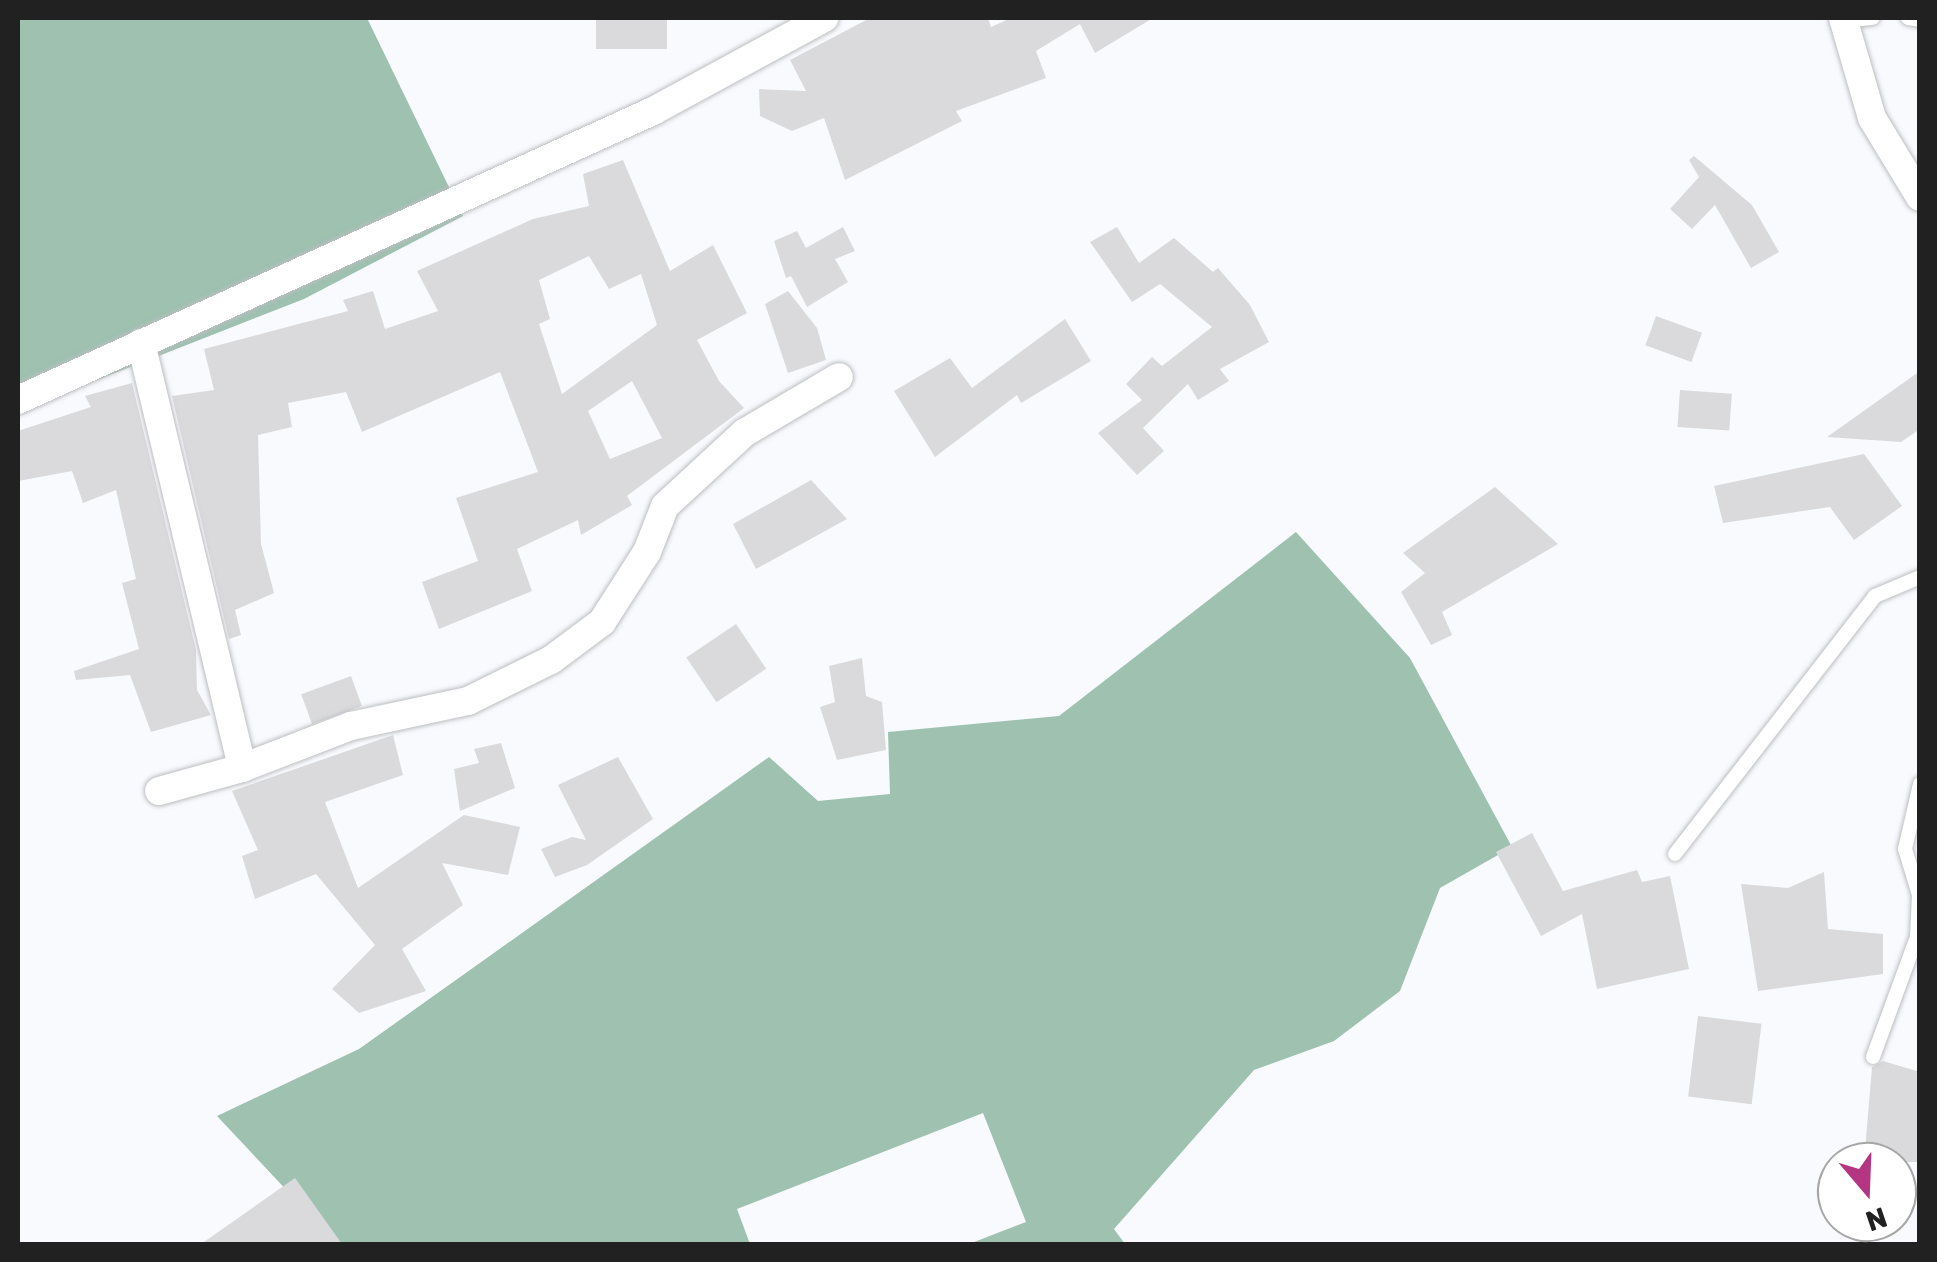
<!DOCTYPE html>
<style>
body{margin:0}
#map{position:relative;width:1937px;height:1262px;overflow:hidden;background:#f9fafe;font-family:Rubik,sans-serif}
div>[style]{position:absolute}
.forest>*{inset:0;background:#9ec1b0}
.building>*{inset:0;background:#dadadd;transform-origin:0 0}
.roads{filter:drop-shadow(0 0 2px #bcbec1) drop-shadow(0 0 2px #bcbec1)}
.service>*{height:14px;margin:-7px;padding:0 7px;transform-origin:7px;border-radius:7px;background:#fff}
.minor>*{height:28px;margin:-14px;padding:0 14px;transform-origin:14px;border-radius:14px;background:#fff}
span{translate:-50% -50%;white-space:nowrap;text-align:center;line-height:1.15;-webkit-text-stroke:8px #fff;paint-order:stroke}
.frame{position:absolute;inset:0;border:20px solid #212122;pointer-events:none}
.north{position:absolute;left:1817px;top:1142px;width:100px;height:100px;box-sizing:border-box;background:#fff;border:2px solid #a6a6a7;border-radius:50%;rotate:161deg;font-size:28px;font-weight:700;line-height:40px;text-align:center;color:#212122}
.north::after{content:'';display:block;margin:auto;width:35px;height:45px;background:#b43582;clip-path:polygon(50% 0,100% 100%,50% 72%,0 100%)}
</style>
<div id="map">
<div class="forest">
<i style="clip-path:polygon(18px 18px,367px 18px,463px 216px,304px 299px,18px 411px)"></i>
<i style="clip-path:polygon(1296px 532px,1410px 658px,1512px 847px,1440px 888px,1400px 991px,1334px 1041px,1254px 1070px,1114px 1229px,1125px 1244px,969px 1244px,1026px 1222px,983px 1113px,737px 1209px,750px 1244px,337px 1244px,217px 1116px,359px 1049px,769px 757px,818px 801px,890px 794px,888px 732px,1059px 716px)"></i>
</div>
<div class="building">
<i style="left:596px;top:18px;width:71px;height:31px"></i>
<i style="clip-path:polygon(870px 18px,988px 18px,991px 27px,1011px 18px,1153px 18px,1095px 53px,1080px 24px,1036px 51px,1046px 78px,956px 111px,962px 121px,845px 180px,824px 118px,792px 131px,760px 116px,759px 89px,806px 91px,790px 60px)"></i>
<i style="clip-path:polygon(1694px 156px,1752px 205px,1779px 252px,1751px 268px,1715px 205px,1692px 229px,1670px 209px,1699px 177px,1689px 160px)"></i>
<i style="clip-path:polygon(evenodd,623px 160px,670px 271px,713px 245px,747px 313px,697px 340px,719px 381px,744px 408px,627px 496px,632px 505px,581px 535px,578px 520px,517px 549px,532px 591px,439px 629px,422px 582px,478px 561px,456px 498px,538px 472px,500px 372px,362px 432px,346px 392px,288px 403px,292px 427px,258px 435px,261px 544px,274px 593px,235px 610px,241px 635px,229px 639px,172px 396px,214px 390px,204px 349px,348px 311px,343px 300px,373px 291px,385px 329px,438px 311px,417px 271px,533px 219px,589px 206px,583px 174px,623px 160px,589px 256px,609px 289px,641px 274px,657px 325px,562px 394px,539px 324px,550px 319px,539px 280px,589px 256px,623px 160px,632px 381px,662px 438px,610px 459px,588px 411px,632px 381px)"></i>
<i style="clip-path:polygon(843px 227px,855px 251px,835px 259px,848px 282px,807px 307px,791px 276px,786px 278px,774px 241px,797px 231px,806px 248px)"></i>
<i style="clip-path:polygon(1117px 227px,1139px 263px,1174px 238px,1213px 272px,1218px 268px,1250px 305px,1269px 342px,1220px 369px,1229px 381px,1198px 400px,1188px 384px,1143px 428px,1164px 451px,1137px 475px,1098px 433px,1142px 400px,1126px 384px,1152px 357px,1162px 366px,1212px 327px,1160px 284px,1132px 302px,1090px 242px)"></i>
<i style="clip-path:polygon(788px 291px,817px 328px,826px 360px,788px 373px,765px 304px)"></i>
<i style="left:1656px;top:316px;width:49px;height:31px;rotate:20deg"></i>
<i style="clip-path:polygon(1065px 319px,1091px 361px,1021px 403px,1017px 395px,935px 457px,894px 391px,950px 358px,972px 388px)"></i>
<i style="clip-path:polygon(1920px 371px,1920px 429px,1901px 442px,1827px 437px)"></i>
<i style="clip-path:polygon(132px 383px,196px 650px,197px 690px,211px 715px,151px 732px,130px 675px,76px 680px,74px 671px,139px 649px,122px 583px,136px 579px,116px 490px,83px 503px,72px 471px,18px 481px,18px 431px,91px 407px,85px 396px)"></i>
<i style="left:1680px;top:390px;width:52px;height:37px;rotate:4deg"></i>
<i style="clip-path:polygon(1864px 454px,1902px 506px,1854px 540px,1830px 507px,1723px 523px,1714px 486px)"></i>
<i style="clip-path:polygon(811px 480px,847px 519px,756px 569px,733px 524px)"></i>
<i style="clip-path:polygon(1495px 487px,1558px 544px,1442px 612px,1452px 635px,1431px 645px,1401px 592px,1425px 573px,1403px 553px)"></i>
<i style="left:736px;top:624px;width:54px;height:60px;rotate:56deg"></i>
<i style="clip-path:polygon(862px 658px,866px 696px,882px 702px,886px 750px,837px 760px,820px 707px,835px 702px,829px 666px)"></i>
<i style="left:351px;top:676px;width:32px;height:53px;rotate:70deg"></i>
<i style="clip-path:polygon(393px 735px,403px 775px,325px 802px,358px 888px,464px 815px,520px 827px,508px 875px,442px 863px,463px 905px,402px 949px,426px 991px,359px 1013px,332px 989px,375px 945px,316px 874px,255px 899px,242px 856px,258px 850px,232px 791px)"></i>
<i style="clip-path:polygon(501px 743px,515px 788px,460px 811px,454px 769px,479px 763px,474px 749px)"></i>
<i style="clip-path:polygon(618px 757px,653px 819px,587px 865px,555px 877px,541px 849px,572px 837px,586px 840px,558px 785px)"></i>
<i style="clip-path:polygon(1532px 833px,1563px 891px,1637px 870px,1642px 882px,1670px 876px,1689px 969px,1597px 989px,1582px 914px,1541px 936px,1496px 852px)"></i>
<i style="clip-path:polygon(1824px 872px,1828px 929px,1883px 934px,1883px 974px,1758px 991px,1741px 884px,1788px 888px)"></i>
<i style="left:1698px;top:1016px;width:64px;height:81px;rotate:7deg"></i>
<i style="clip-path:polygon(1883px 1061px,1920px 1072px,1920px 1162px,1864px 1162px,1872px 1067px)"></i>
<i style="clip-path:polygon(295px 1178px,342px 1244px,201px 1244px)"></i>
</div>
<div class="roads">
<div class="service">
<i style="left:1908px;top:18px;width:12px;rotate:9deg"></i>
<i style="left:1843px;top:21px;width:30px;rotate:-6deg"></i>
<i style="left:1675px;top:854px;width:326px;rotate:-52.2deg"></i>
<i style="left:1875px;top:596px;width:49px;rotate:-22.9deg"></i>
<i style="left:1873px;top:1057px;width:128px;rotate:-69.9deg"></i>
<i style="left:1917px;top:937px;width:42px;rotate:-87.3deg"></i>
<i style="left:1919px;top:895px;width:48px;rotate:-106.9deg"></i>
<i style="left:1905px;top:849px;width:67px;rotate:-77deg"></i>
</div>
<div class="minor">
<i style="left:1843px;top:18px;width:104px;rotate:73.8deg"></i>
<i style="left:1872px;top:118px;width:92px;rotate:58.7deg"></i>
<i style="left:141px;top:343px;width:437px;rotate:76.6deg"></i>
<i style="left:242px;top:768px;width:86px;rotate:164.5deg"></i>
<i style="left:18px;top:400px;width:698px;rotate:-24.47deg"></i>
<i style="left:653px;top:111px;width:195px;rotate:-28.5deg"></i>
<i style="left:242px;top:768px;width:117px;rotate:-21.1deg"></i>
<i style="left:351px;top:726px;width:120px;rotate:-12.1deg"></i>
<i style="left:468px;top:701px;width:93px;rotate:-26.3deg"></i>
<i style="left:551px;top:660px;width:64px;rotate:-36.7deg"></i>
<i style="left:602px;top:622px;width:83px;rotate:-57.3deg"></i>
<i style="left:647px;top:552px;width:49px;rotate:-68.6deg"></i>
<i style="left:665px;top:506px;width:108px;rotate:-42.7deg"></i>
<i style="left:744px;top:433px;width:110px;rotate:-30.5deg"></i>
</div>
</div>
<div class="frame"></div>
<div class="north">N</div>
</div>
